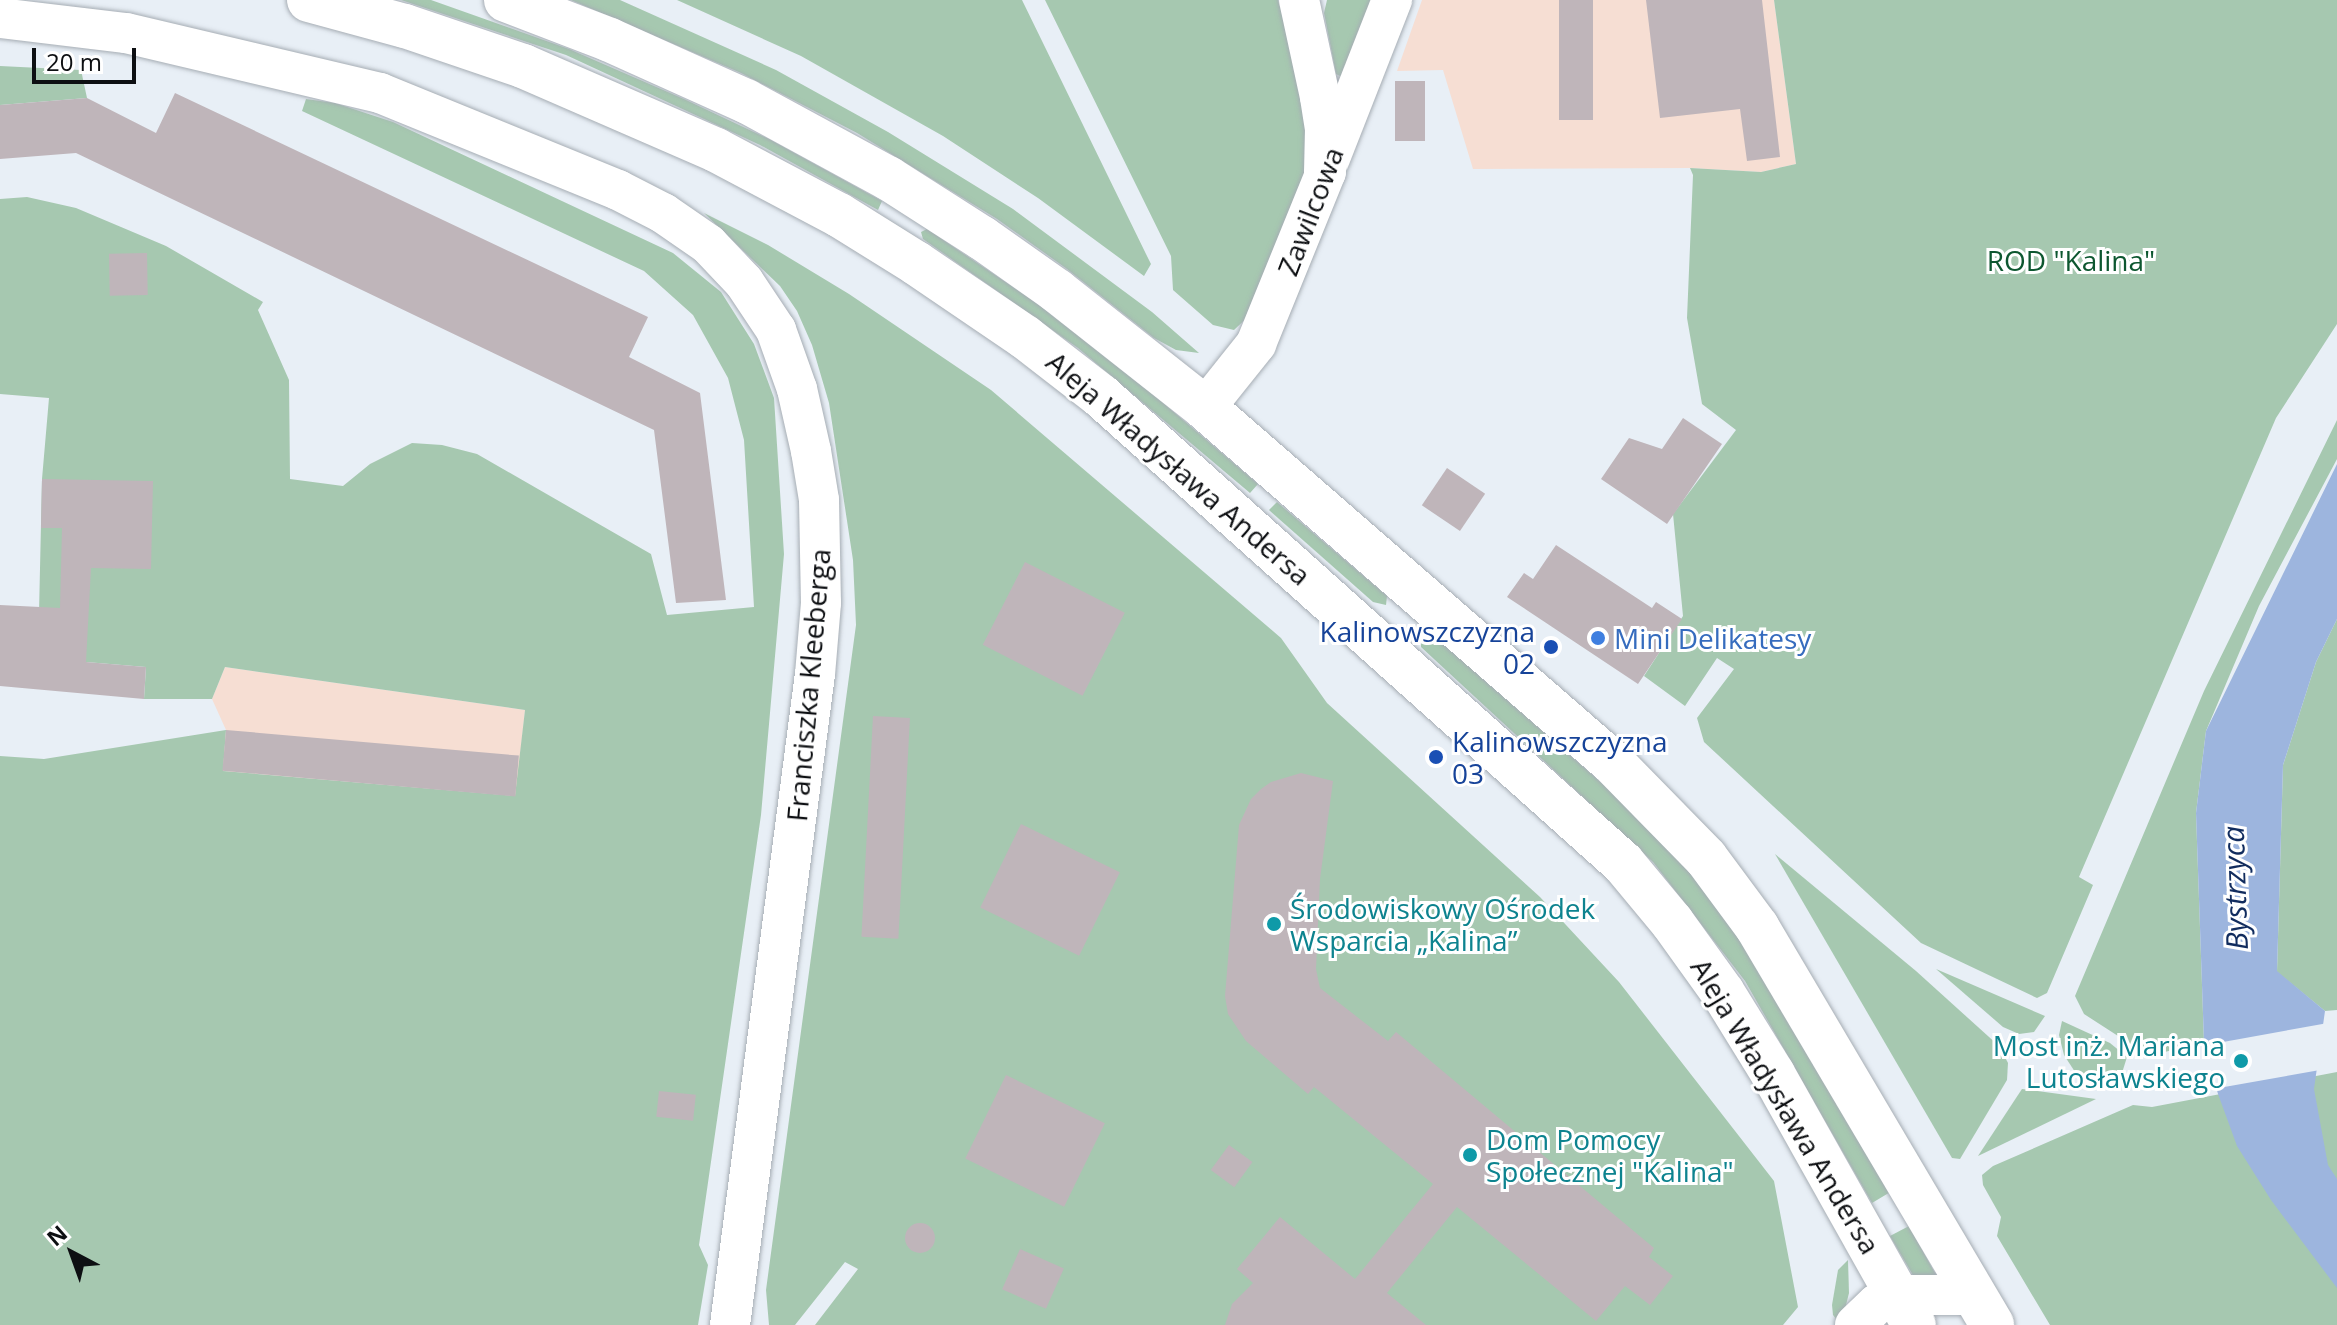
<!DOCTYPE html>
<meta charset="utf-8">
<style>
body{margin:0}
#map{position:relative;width:2337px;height:1325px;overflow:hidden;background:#e8eff6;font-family:"Open Sans",sans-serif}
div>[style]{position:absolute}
.industrial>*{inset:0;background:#f6ded3}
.green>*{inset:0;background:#a6c8b0}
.water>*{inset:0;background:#9db5de}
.pier>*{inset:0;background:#e8eff6}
.building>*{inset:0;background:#bfb5ba;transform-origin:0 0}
.round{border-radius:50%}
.roads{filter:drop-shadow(0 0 2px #a6adb4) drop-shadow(0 0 2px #a6adb4)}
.minor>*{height:40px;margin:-20px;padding:0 20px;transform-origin:20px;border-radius:20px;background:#fff}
.secondary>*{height:44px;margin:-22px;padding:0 22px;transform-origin:22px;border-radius:22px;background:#fff}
.dots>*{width:22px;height:22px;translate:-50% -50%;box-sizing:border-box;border:4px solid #fff;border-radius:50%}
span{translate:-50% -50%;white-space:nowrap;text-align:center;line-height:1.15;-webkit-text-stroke:6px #fff;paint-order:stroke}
.street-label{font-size:28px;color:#0d0f12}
.park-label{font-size:28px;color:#0d5730}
.transit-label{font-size:28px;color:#164399}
.right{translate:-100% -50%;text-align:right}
.left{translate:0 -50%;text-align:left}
.shop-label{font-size:28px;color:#366cbe}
.culture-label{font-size:28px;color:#0d838f}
.water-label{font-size:30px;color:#112c5e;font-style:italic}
.north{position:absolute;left:32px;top:1213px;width:80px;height:80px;-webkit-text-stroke:6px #fff;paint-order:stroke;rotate:319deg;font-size:22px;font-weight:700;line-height:32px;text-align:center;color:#0d0f12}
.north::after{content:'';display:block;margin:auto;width:28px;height:36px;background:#0d0f12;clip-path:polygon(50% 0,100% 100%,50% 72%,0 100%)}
.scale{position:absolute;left:32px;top:48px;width:104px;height:36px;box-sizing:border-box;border:4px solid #0d0f12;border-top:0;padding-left:10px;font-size:24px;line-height:28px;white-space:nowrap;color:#0d0f12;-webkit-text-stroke:6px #fff;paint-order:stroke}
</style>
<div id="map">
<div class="industrial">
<i style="clip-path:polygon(1422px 0,1774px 0,1796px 164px,1761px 172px,1690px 168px,1473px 169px,1443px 70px,1397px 71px)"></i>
<i style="clip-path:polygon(225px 667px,525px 710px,516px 796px,222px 771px,226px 730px,212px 699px)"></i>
</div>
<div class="green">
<i style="clip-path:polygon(401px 0,431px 0,569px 49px,684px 99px,769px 139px,882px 201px,878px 210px,760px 145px,566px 55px)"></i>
<i style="clip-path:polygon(571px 0,620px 0,776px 70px,888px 132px,1013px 209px,1152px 312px,1199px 353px,1176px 350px,1154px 338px,1067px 269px,997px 219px,857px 133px,741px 73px)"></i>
<i style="clip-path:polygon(677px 0,1022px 0,1146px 254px,1151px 264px,1144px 276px,1038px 198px,943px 136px,801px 56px)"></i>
<i style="clip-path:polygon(1045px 0,1278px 0,1295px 61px,1311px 157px,1251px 314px,1234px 330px,1213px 325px,1173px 290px,1171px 256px)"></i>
<i style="clip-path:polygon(1327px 0,1378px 0,1346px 79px,1336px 74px,1324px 13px)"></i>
<i style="clip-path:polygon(1774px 0,2337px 0,2337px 324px,2276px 418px,2079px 877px,2093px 885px,2047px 993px,2037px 998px,1921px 943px,1704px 742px,1697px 718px,1734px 669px,1717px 658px,1685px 706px,1644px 676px,1683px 616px,1673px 514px,1736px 430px,1702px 404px,1687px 318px,1693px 175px,1690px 168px,1761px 172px,1796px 164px)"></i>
<i style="clip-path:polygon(0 66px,81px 70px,87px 98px,0 105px)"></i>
<i style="clip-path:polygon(306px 99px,335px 103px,393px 122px,673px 253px,721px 292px,754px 344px,774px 398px,784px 554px,761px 815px,699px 1245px,708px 1265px,698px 1325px,0 1325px,0 756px,44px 759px,226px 730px,223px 771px,515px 796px,525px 710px,225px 667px,212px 699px,144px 699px,146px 667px,38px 658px,42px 479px,49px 398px,0 394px,0 199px,27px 197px,76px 208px,166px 246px,263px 302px,258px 310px,289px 380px,290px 479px,343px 486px,370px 464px,412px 443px,442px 445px,477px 454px,651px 554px,667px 615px,754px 607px,744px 440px,728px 378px,693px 315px,644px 271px,302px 111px)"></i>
<i style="clip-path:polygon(704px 213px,768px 245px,849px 294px,991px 390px,1281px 638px,1327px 703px,1540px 897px,1619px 982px,1774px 1181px,1798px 1307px,1783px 1325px,815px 1325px,858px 1269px,845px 1262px,795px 1325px,769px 1325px,766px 1290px,856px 625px,853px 560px,829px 403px,812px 345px,797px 311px,780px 286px)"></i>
<i style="clip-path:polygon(927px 229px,1035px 302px,1155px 396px,1258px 484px,1250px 493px,1078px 348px,923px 239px,921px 232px)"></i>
<i style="clip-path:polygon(2337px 420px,2337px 459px,2259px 606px,2206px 731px,2196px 813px,2204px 1042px,2149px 1056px,2084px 1014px,2075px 996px,2204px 691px)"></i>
<i style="clip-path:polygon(1277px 502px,1387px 596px,1386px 605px,1373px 602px,1269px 510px)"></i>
<i style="clip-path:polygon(2337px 619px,2337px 1010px,2325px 1011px,2277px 972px,2283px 765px,2316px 662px)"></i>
<i style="clip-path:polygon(1426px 634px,1437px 639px,1644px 820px,1686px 864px,1751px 950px,1892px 1191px,1872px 1203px,1745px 981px,1653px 862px,1421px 647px,1421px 636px)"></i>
<i style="clip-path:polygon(1775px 854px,1916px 971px,1999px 1046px,2008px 1063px,2007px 1080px,1960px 1159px,1952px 1158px)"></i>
<i style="clip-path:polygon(1936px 969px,2045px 1016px,2034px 1032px,2019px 1034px,2003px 1027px)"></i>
<i style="clip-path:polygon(2062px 1021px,2110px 1043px,2127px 1057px,2118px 1086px,2093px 1082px,2075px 1072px,2064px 1055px,2059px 1035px)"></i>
<i style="clip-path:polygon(2337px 1072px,2337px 1325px,2050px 1325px,1997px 1236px,2001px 1217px,1983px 1185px,1982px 1175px,1993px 1166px,2133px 1105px,2152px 1107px)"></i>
<i style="clip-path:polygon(2022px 1089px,2096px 1099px,1978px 1156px,2016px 1098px)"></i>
<i style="clip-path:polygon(1909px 1226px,1941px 1284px,1914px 1277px,1890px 1236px)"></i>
<i style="clip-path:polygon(1848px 1260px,1849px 1293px,1841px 1325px,1833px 1315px,1832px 1305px,1838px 1270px)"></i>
</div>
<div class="water">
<i style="clip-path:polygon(2337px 464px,2337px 619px,2316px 662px,2283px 765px,2277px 971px,2325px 1011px,2314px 1089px,2328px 1165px,2337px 1179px,2337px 1288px,2271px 1200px,2237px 1146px,2218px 1094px,2204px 1042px,2196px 813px,2206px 731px)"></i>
</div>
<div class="pier">
<i style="clip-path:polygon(2328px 1023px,2320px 1070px,2213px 1089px,2201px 1046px)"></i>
</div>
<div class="building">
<i style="left:1559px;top:0;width:34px;height:120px"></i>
<i style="clip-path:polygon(1646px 0,1762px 0,1780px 157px,1747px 161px,1740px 109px,1660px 118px)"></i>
<i style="left:1395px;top:81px;width:30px;height:60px"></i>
<i style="clip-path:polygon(175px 93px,648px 317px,629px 357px,700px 393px,726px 600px,676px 603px,654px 430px,76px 153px,0 159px,0 105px,87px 98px,156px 133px)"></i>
<i style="left:147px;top:253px;width:42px;height:38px;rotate:89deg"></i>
<i style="clip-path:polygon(1683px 418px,1722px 444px,1667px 524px,1601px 479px,1629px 438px,1662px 449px)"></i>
<i style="left:1447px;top:468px;width:46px;height:45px;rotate:34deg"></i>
<i style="clip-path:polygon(42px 479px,153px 481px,151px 569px,91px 568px,86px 662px,146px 667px,144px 699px,0 686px,0 605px,60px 608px,62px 528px,41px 528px)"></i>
<i style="clip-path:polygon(1556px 545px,1652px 608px,1656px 602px,1682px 619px,1638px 684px,1507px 597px,1524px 573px,1533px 579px)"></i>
<i style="left:1025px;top:562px;width:112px;height:93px;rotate:27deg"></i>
<i style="left:873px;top:716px;width:37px;height:221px;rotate:3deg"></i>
<i style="left:226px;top:730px;width:294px;height:41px;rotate:5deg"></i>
<i style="clip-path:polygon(1301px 773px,1333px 781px,1320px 879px,1316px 969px,1320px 988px,1388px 1041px,1396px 1032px,1654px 1248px,1649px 1257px,1673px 1276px,1650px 1305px,1625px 1286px,1596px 1321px,1457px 1207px,1387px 1293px,1426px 1325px,1225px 1325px,1232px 1304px,1253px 1283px,1237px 1269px,1280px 1217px,1355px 1279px,1433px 1184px,1314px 1087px,1308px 1094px,1246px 1041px,1228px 1014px,1225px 996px,1239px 825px,1251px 799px,1261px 789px,1271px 782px)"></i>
<i style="left:1021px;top:824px;width:110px;height:93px;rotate:26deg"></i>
<i style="left:1006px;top:1075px;width:110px;height:93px;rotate:26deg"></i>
<i style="left:659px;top:1091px;width:37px;height:26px;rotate:6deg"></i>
<i style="left:1229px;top:1145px;width:29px;height:31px;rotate:36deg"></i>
<i class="round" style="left:905px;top:1223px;width:30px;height:30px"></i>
<i style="left:1020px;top:1249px;width:48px;height:44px;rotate:24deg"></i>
</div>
<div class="roads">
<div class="minor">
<i style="left:0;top:18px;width:127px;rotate:6.8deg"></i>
<i style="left:126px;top:33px;width:261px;rotate:13.3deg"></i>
<i style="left:380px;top:93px;width:257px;rotate:22.2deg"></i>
<i style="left:618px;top:190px;width:51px;rotate:27.1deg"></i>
<i style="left:663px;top:213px;width:55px;rotate:34.6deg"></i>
<i style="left:708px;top:244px;width:52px;rotate:46.5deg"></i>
<i style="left:744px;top:282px;width:58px;rotate:56.3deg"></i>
<i style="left:776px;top:330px;width:63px;rotate:70.4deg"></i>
<i style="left:797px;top:389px;width:64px;rotate:77.3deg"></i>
<i style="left:811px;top:451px;width:50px;rotate:80.7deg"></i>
<i style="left:819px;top:500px;width:103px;rotate:88.9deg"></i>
<i style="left:821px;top:603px;width:71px;rotate:94.8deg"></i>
<i style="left:815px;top:674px;width:657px;rotate:97.44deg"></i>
<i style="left:1330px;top:158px;width:170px;rotate:-68.6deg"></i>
<i style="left:1205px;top:408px;width:82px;rotate:-51.4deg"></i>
<i style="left:1256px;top:344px;width:186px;rotate:-67.9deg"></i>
<i style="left:1326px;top:172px;width:2px;rotate:153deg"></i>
<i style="left:1324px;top:173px;width:44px;rotate:-88.7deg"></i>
<i style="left:1325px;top:129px;width:32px;rotate:-99deg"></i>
<i style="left:1320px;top:97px;width:99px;rotate:-102.2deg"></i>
<i style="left:1855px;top:1325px;width:30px;rotate:-44deg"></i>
<i style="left:1877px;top:1304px;width:22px;rotate:-24deg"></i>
<i style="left:1897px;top:1295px;width:78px"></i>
</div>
<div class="secondary">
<i style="left:309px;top:0;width:99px;rotate:15.2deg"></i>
<i style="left:405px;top:26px;width:125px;rotate:18.7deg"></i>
<i style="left:523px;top:66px;width:210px;rotate:23.5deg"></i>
<i style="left:716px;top:150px;width:139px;rotate:27.9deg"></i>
<i style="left:839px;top:215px;width:91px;rotate:31.9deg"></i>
<i style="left:916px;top:263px;width:132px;rotate:34.2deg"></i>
<i style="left:1025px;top:337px;width:96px;rotate:37.8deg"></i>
<i style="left:1101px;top:396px;width:700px;rotate:41.82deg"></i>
<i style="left:1623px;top:863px;width:77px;rotate:50.3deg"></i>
<i style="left:1672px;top:922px;width:87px;rotate:54.3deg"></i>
<i style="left:1723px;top:993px;width:95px;rotate:58.3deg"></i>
<i style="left:1773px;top:1074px;width:288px;rotate:60.7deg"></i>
<i style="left:506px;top:0;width:111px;rotate:21deg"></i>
<i style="left:610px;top:40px;width:149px;rotate:24.2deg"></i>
<i style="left:746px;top:101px;width:162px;rotate:28.5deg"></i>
<i style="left:888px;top:178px;width:112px;rotate:32.6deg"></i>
<i style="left:982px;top:238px;width:92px;rotate:35.2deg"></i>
<i style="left:1057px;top:291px;width:189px;rotate:38.3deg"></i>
<i style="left:1205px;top:408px;width:539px;rotate:41.02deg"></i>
<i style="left:1612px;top:762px;width:134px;rotate:45.6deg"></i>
<i style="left:1706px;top:858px;width:86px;rotate:53.5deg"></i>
<i style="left:1757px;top:927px;width:462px;rotate:59.4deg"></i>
</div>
</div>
<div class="dots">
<i style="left:1598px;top:638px;background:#3f7fe0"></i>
<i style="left:1551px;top:647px;background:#1a4fb4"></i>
<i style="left:1436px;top:757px;background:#1a4fb4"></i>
<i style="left:1274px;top:924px;background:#0f9aa8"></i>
<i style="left:2241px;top:1061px;background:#0f9aa8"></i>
<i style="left:1470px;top:1155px;background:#0f9aa8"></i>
</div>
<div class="street-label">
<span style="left:1310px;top:211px;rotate:-69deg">Zawilcowa</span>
<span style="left:1179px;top:468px;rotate:41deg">Aleja Władysława Andersa</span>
<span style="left:808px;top:685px;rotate:-85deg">Franciszka Kleeberga</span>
<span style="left:1786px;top:1106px;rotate:59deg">Aleja Władysława Andersa</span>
</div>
<div class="park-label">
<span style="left:2071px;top:260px">ROD "Kalina"</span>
</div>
<div class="transit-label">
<span class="right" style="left:1535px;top:647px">Kalinowszczyzna<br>02</span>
<span class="left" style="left:1452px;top:757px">Kalinowszczyzna<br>03</span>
</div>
<div class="shop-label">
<span class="left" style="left:1614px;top:638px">Mini Delikatesy</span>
</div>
<div class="culture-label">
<span class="left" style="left:1290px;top:924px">Środowiskowy Ośrodek<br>Wsparcia „Kalina”</span>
<span class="right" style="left:2225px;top:1061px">Most inż. Mariana<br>Lutosławskiego</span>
<span class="left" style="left:1486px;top:1155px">Dom Pomocy<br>Społecznej "Kalina"</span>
</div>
<div class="water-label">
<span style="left:2235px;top:888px;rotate:-92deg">Bystrzyca</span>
</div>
<div class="north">N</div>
<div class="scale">20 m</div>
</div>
